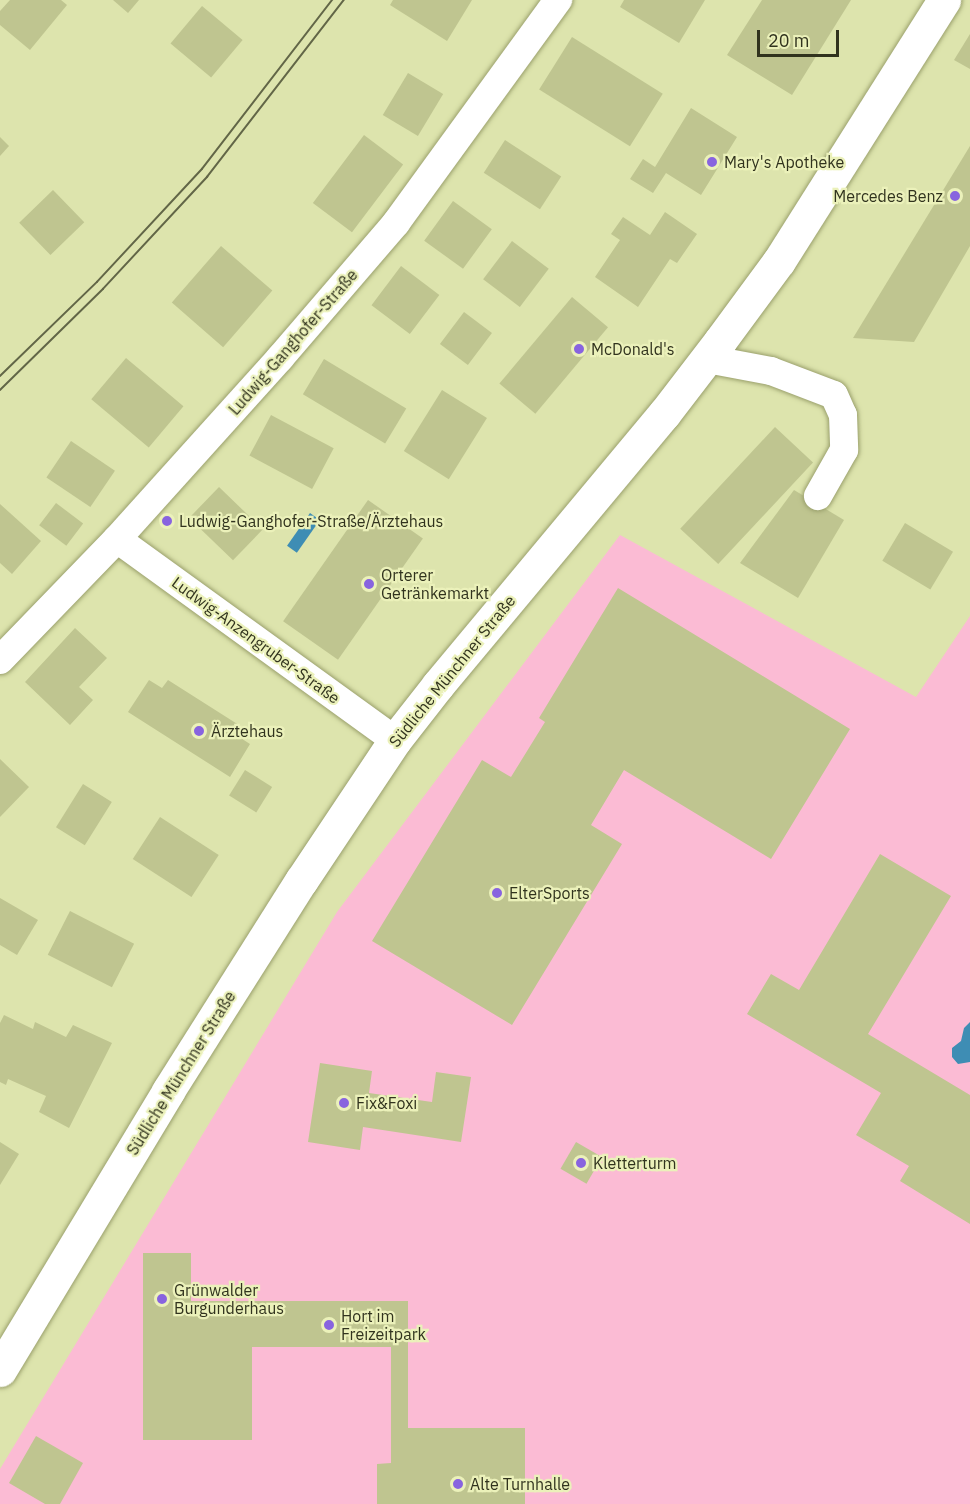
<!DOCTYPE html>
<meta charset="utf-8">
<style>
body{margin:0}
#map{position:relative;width:970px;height:1504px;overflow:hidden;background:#dde4ad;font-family:"IBM Plex Sans",sans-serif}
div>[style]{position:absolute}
.green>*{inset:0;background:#fbbbd4}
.water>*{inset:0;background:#3e8db4;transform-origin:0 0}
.building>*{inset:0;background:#bfc590;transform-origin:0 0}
.roads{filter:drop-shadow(0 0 2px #9aa06c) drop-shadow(0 0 2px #9aa06c)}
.minor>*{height:28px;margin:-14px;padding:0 14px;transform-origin:14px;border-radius:14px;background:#fff}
.major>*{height:33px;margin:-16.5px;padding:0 16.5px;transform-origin:16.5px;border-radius:16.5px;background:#fff}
.tram>*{height:1.5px;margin:-0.75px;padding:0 0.75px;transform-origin:0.75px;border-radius:0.75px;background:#626647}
.dots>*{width:16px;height:16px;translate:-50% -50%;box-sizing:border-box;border:3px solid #ebf1ba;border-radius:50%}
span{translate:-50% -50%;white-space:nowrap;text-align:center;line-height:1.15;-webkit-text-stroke:4.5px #ebf1ba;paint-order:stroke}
.poi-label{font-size:16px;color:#31331e}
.left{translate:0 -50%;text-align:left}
.right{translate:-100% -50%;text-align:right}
.street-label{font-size:16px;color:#31331e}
.scale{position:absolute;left:757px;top:30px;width:82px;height:27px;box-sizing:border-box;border:3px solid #31331e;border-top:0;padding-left:8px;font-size:18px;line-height:21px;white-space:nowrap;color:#31331e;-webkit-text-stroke:4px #ebf1ba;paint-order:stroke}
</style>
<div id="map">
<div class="green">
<i style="clip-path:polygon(620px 535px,916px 697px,970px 616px,970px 1504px,0 1504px,0 1469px,337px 912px)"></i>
</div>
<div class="water">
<i style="left:310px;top:513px;width:12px;height:40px;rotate:35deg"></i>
<i style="clip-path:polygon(970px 1022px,970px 1062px,958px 1064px,952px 1057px,952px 1048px,961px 1041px,964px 1028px)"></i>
</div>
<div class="building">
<i style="clip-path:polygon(10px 0,61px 0,67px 5px,30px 50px,0 25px,0 11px)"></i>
<i style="clip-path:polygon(113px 0,139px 0,128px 13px)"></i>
<i style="clip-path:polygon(393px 0,472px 0,447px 41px,390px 5px)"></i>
<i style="clip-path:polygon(624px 0,705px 0,679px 43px,620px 7px)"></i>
<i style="clip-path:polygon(762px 0,851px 0,792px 95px,727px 55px)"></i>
<i style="left:202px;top:6px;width:53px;height:49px;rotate:40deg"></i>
<i style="clip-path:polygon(970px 34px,970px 69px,954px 60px)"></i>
<i style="left:572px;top:37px;width:107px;height:62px;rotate:32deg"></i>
<i style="left:408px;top:73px;width:41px;height:49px;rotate:31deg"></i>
<i style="clip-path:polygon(691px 108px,737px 137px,701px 195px,666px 173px,653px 193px,630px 179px,643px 159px,655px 167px)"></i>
<i style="left:364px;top:135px;width:49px;height:85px;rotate:37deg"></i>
<i style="clip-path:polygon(0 137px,9px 146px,0 156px)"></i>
<i style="left:505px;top:140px;width:67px;height:39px;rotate:33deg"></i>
<i style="clip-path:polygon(970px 146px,970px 246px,914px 342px,853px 338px)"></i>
<i style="left:53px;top:190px;width:45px;height:47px;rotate:46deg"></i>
<i style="left:453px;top:201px;width:48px;height:49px;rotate:36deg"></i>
<i style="clip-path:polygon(665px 212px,697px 234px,677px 263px,670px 259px,638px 307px,595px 277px,620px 240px,611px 234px,623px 217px,650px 235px)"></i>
<i style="left:512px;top:241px;width:46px;height:48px;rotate:37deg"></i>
<i style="left:221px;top:246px;width:68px;height:75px;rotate:41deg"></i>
<i style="left:401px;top:266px;width:48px;height:49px;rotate:37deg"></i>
<i style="left:572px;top:297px;width:47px;height:113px;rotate:40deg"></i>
<i style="left:464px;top:312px;width:35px;height:40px;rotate:37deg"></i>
<i style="left:126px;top:358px;width:75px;height:54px;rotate:40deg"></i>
<i style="left:324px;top:359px;width:96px;height:41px;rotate:31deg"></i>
<i style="left:442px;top:390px;width:53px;height:72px;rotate:32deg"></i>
<i style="left:271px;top:415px;width:71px;height:46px;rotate:28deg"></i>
<i style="left:775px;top:427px;width:52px;height:139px;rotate:43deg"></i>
<i style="left:71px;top:441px;width:53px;height:44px;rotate:34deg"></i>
<i style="left:219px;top:487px;width:61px;height:43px;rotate:44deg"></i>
<i style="clip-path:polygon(794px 490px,844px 520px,798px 598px,740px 563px)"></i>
<i style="left:368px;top:500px;width:67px;height:148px;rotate:35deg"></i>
<i style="left:56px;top:503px;width:34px;height:28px;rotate:37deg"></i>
<i style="clip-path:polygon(0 504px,41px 541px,12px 574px,0 563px)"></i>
<i style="left:905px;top:523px;width:56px;height:44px;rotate:31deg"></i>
<i style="clip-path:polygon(618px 588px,850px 729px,771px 859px,624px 770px,591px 825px,622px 844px,512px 1025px,372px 941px,482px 760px,511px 777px,545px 722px,539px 718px)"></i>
<i style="clip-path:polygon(75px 628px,107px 658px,79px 687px,93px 700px,70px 725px,25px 682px)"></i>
<i style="clip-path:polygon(149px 680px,162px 688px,168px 680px,242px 727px,236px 735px,250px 744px,230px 777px,128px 712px)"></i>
<i style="clip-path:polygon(0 759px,29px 787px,0 817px)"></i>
<i style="left:245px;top:770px;width:32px;height:30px;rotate:32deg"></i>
<i style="left:83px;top:784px;width:34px;height:51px;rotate:32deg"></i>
<i style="left:160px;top:817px;width:70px;height:50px;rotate:33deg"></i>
<i style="clip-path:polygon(880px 854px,951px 896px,868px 1034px,970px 1095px,970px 1224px,900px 1181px,909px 1166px,856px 1135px,881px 1093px,747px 1014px,771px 974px,799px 990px)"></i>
<i style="clip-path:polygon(0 898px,38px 920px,17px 955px,0 945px)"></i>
<i style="left:70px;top:911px;width:72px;height:49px;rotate:27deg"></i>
<i style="clip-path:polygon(4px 1015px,33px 1029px,35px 1022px,66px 1037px,73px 1025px,112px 1043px,69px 1128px,39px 1112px,46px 1096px,8px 1079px,6px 1085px,0 1082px,0 1023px)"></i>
<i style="clip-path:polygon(320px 1063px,372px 1071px,369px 1093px,432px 1102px,436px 1072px,471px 1077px,461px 1142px,363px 1127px,360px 1150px,308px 1142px)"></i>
<i style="clip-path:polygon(0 1142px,19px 1154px,0 1185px)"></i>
<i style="left:576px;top:1142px;width:30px;height:31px;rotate:30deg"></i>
<i style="clip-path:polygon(143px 1253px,191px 1253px,191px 1301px,408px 1301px,408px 1428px,525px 1428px,525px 1504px,377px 1504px,377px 1464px,391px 1463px,391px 1347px,252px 1347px,252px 1440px,143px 1440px)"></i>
<i style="clip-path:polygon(36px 1436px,83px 1463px,60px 1504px,45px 1504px,9px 1483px)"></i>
</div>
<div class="roads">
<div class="minor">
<i style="left:707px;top:359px;width:65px;rotate:10.6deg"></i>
<i style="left:771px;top:371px;width:67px;rotate:20.9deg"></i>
<i style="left:834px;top:395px;width:22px;rotate:66deg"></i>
<i style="left:843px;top:415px;width:35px;rotate:88deg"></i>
<i style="left:844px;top:450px;width:53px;rotate:119.5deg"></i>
<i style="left:117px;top:539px;width:343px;rotate:35.9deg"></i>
<i style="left:0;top:660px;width:168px;rotate:-46deg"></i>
<i style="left:117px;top:539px;width:244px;rotate:-48deg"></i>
<i style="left:280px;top:358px;width:178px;rotate:-49.3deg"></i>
<i style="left:396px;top:223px;width:276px;rotate:-54deg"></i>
</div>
<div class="major">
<i style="left:0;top:1370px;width:326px;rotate:-58.9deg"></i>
<i style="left:168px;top:1091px;width:249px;rotate:-57.7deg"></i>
<i style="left:301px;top:881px;width:169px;rotate:-56.3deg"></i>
<i style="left:395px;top:740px;width:70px;rotate:-52deg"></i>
<i style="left:438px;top:685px;width:353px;rotate:-50.2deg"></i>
<i style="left:664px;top:414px;width:92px;rotate:-52.5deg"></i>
<i style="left:720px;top:341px;width:99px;rotate:-53.6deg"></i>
<i style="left:779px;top:261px;width:309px;rotate:-57.7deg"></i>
</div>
</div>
<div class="tram">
<i style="left:0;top:376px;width:135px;rotate:-44.1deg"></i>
<i style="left:97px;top:282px;width:154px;rotate:-47.1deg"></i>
<i style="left:202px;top:169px;width:213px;rotate:-52.4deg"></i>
<i style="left:0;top:390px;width:144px;rotate:-44.4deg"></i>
<i style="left:103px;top:289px;width:153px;rotate:-47.1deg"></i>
<i style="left:207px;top:177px;width:224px;rotate:-52.3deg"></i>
</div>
<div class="dots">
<i style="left:712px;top:162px;background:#8864df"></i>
<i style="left:955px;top:196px;background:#8864df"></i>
<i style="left:579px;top:349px;background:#8864df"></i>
<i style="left:167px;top:521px;background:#8864df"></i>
<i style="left:369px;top:584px;background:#8864df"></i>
<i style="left:199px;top:731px;background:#8864df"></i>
<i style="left:497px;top:893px;background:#8864df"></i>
<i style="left:344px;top:1103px;background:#8864df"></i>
<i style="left:581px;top:1163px;background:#8864df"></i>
<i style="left:162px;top:1299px;background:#8864df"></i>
<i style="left:329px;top:1325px;background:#8864df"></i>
<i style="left:458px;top:1484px;background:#8864df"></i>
</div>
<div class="poi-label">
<span class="left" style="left:724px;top:162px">Mary's Apotheke</span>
<span class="right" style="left:943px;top:196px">Mercedes Benz</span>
<span class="left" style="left:591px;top:349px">McDonald's</span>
<span class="left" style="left:179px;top:521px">Ludwig-Ganghofer-Straße/Ärztehaus</span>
<span class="left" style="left:381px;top:584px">Orterer<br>Getränkemarkt</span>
<span class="left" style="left:211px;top:731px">Ärztehaus</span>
<span class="left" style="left:509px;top:893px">ElterSports</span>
<span class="left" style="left:356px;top:1103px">Fix&amp;Foxi</span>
<span class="left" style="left:593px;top:1163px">Kletterturm</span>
<span class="left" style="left:174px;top:1299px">Grünwalder<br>Burgunderhaus</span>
<span class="left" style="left:341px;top:1325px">Hort im<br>Freizeitpark</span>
<span class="left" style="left:470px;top:1484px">Alte Turnhalle</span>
</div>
<div class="street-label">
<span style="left:293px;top:342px;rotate:-49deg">Ludwig-Ganghofer-Straße</span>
<span style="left:256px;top:640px;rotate:36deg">Ludwig-Anzengruber-Straße</span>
<span style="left:452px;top:671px;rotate:-51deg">Südliche Münchner Straße</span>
<span style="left:181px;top:1073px;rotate:-58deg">Südliche Münchner Straße</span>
</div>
<div class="scale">20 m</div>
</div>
